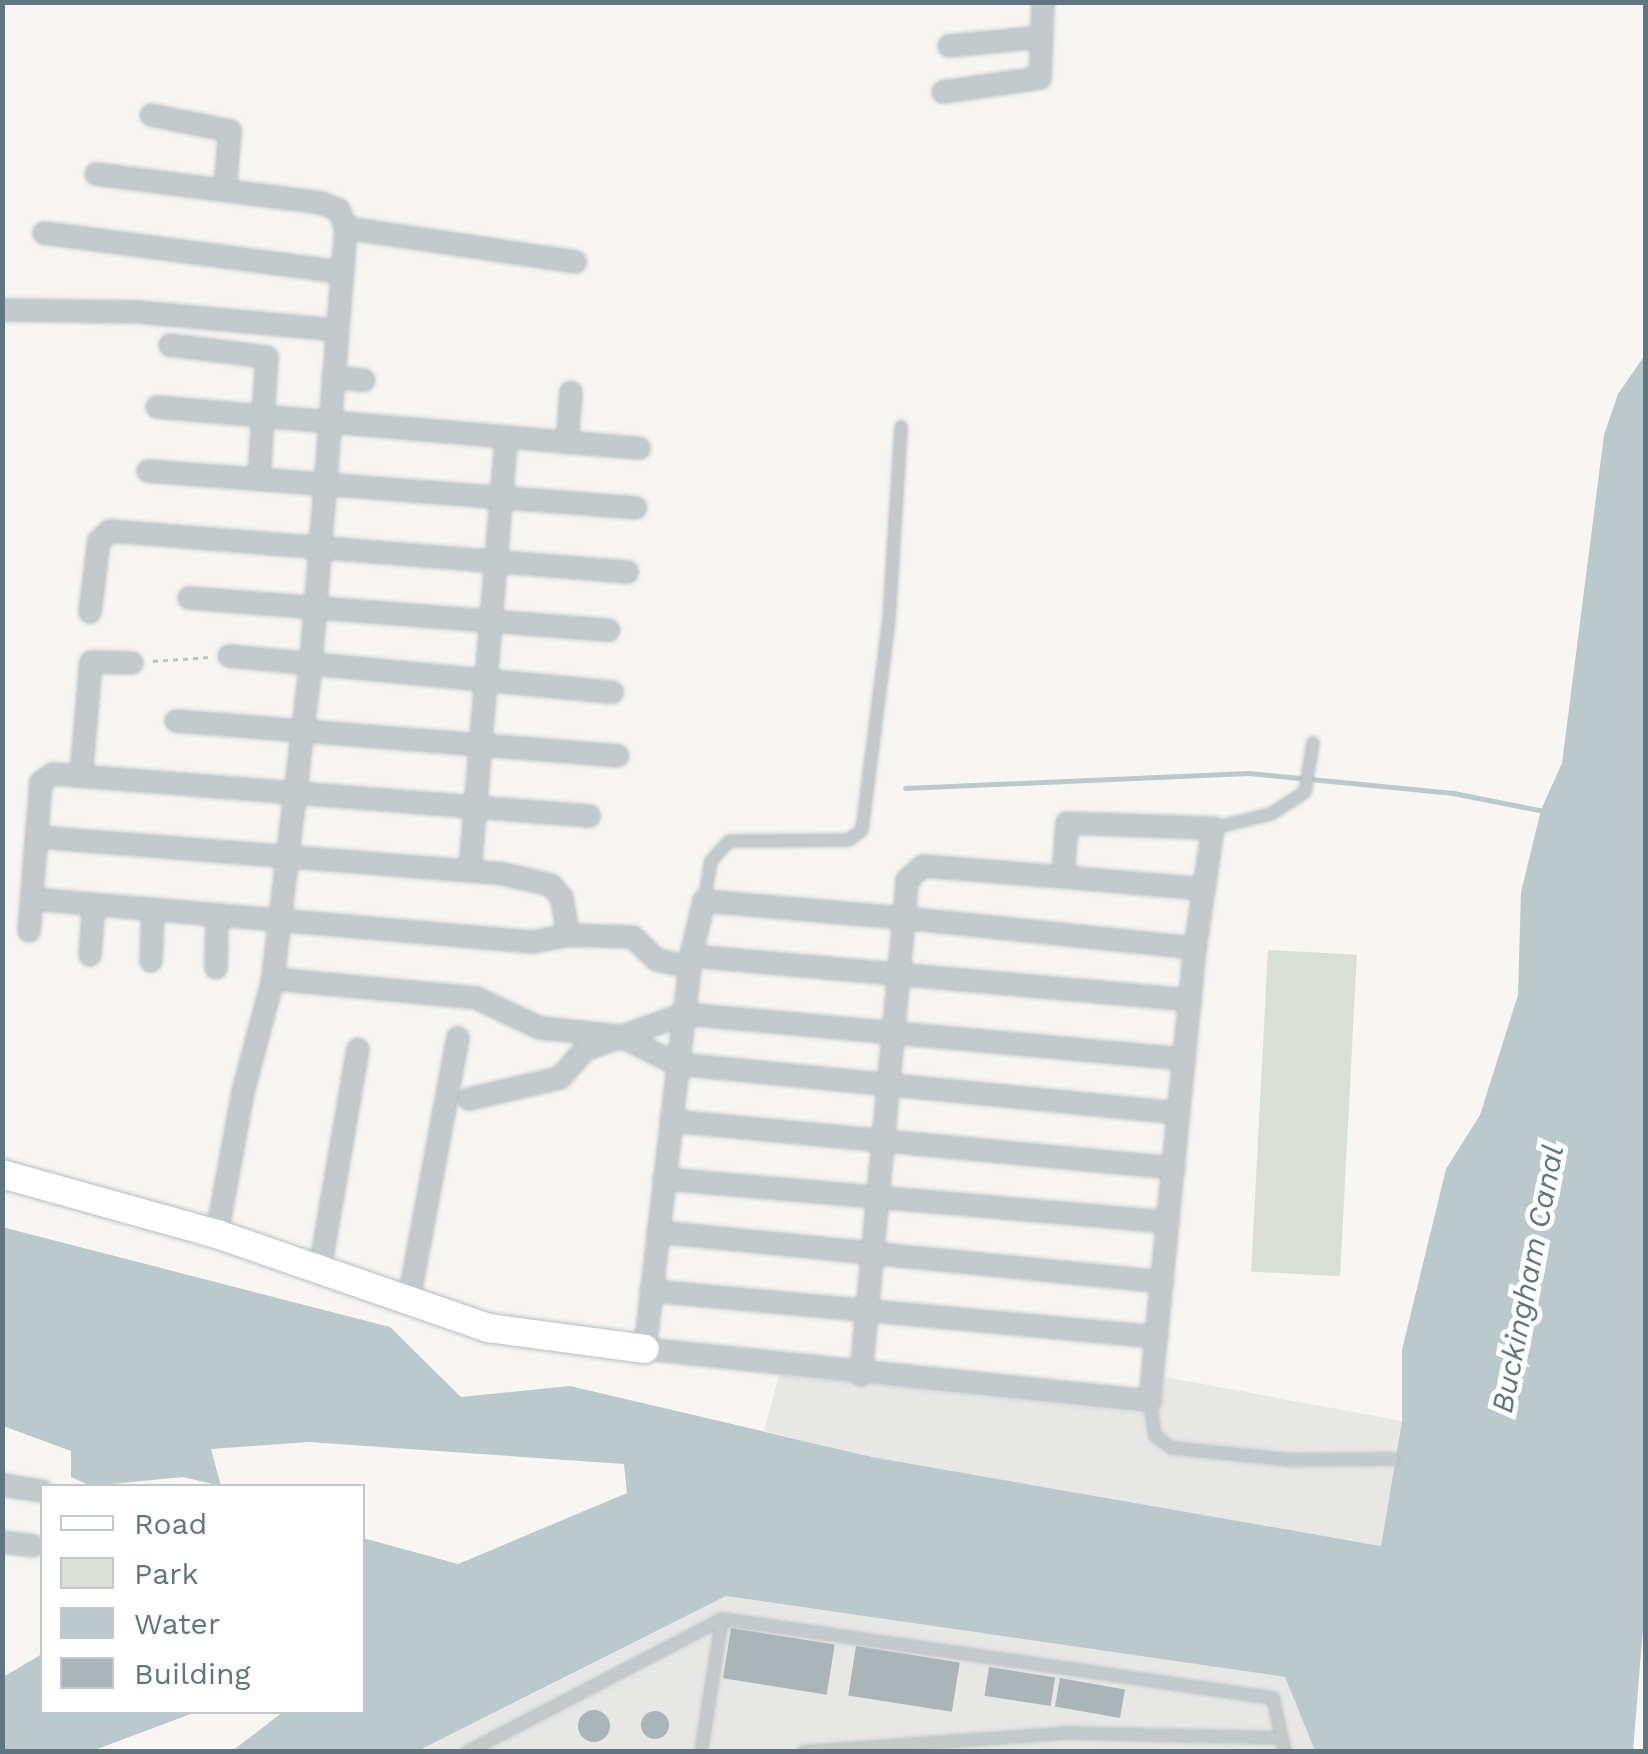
<!DOCTYPE html>
<style>
body{margin:0}
#map{position:relative;width:1648px;height:1754px;overflow:hidden;background:#f7f6f3;font-family:"Work Sans",sans-serif}
div>[style]{position:absolute}
.built>*{inset:0;background:#e7e8e6}
.green>*{inset:0;background:#d9dfd4;transform-origin:0 0}
.water>*{inset:0;background:#bac9cc}
.stream>*{height:5px;margin:-2.5px;padding:0 2.5px;transform-origin:2.5px;border-radius:2.5px;background:#bac9cc}
.building>*{inset:0;background:#aab5b8;transform-origin:0 0}
.round{border-radius:50%}
.path>*{height:2.5px;margin-top:-1.25px;transform-origin:0;background:repeating-linear-gradient(90deg,#bfc2c4 0 5px,transparent 0 10px)}
.roads{filter:drop-shadow(0 0 2px #b6bdc0) drop-shadow(0 0 2px #b6bdc0)}
.lane>*{height:10px;margin:-5px;padding:0 5px;transform-origin:5px;border-radius:5px;background:#c4c9cb}
.street>*{height:20px;margin:-10px;padding:0 10px;transform-origin:10px;border-radius:10px;background:#c4c9cb}
.secondary>*{height:28px;margin:-14px;padding:0 14px;transform-origin:14px;border-radius:14px;background:#fff}
span{translate:-50% -50%;white-space:nowrap;text-align:center;line-height:1.15;-webkit-text-stroke:10px #fff;paint-order:stroke}
.water-label{font-size:30px;color:#5a777c;font-style:italic}
.frame{position:absolute;inset:0;border:5px solid #5f7680;pointer-events:none}
.legend{position:absolute;left:40px;top:1484px;width:325px;height:230px;box-sizing:border-box;background:#fff;border:2px solid #bfc8cc;margin:0;padding:12px 18px;list-style:none;font-size:30px;color:#5f7680}
.legend li{display:flex;align-items:center;gap:20px;height:50px}
.legend b{width:50px;border:2px solid #bfc8cc}
</style>
<div id="map">
<div class="built">
<i style="clip-path:polygon(779px 1375px,1158px 1415px,1165px 1377px,1402px 1421px,1381px 1546px,872px 1457px,764px 1431px)"></i>
<i style="clip-path:polygon(726px 1596px,1285px 1677px,1315px 1751px,418px 1752px)"></i>
</div>
<div class="green">
<i style="left:1268px;top:950px;width:89px;height:322px;rotate:3deg"></i>
</div>
<div class="water">
<i style="clip-path:polygon(1645px 355px,1646px 1592px,1633px 1751px,1315px 1751px,1285px 1677px,726px 1596px,418px 1751px,232px 1751px,283px 1712px,362px 1712px,363px 1538px,458px 1564px,627px 1493px,624px 1464px,308px 1442px,211px 1449px,221px 1486px,183px 1477px,91px 1486px,71px 1477px,71px 1451px,3px 1426px,2px 1227px,390px 1327px,461px 1397px,570px 1386px,872px 1457px,1381px 1546px,1402px 1421px,1402px 1350px,1446px 1169px,1480px 1115px,1518px 995px,1521px 892px,1541px 810px,1562px 763px,1604px 435px,1618px 394px)"></i>
<i style="clip-path:polygon(42px 1654px,42px 1712px,196px 1712px,92px 1751px,3px 1751px,3px 1677px)"></i>
</div>
<div class="stream">
<i style="left:905px;top:788px;width:343px;rotate:-2.5deg"></i>
<i style="left:1248px;top:773px;width:206px;rotate:5.6deg"></i>
<i style="left:1453px;top:793px;width:93px;rotate:11.2deg"></i>
</div>
<div class="building">
<i style="left:731px;top:1628px;width:105px;height:51px;rotate:9deg"></i>
<i style="left:856px;top:1646px;width:105px;height:50px;rotate:9deg"></i>
<i style="left:989px;top:1667px;width:67px;height:29px;rotate:9deg"></i>
<i style="left:1060px;top:1678px;width:66px;height:29px;rotate:10deg"></i>
<i class="round" style="left:578px;top:1710px;width:32px;height:32px"></i>
<i class="round" style="left:641px;top:1711px;width:28px;height:28px"></i>
</div>
<div class="path">
<i style="left:153px;top:661px;width:57px;rotate:-4deg"></i>
</div>
<div class="roads">
<div class="lane">
<i style="left:1213px;top:828px;width:60px;rotate:-13.6deg"></i>
<i style="left:1271px;top:814px;width:40px;rotate:-32.9deg"></i>
<i style="left:1305px;top:792px;width:50px;rotate:-80.7deg"></i>
<i style="left:704px;top:901px;width:41px;rotate:-80.1deg"></i>
<i style="left:711px;top:861px;width:27px;rotate:-48deg"></i>
<i style="left:729px;top:841px;width:120px;rotate:-0.5deg"></i>
<i style="left:849px;top:840px;width:16px;rotate:-38deg"></i>
<i style="left:862px;top:830px;width:213px;rotate:-82.7deg"></i>
<i style="left:889px;top:619px;width:193px;rotate:-86.4deg"></i>
<i style="left:1150px;top:1401px;width:35px;rotate:82deg"></i>
<i style="left:1155px;top:1436px;width:21px;rotate:35deg"></i>
<i style="left:1172px;top:1448px;width:121px;rotate:5.7deg"></i>
<i style="left:1292px;top:1460px;width:101px;rotate:-0.6deg"></i>
<i style="left:467px;top:1752px;width:288px;rotate:-27.5deg"></i>
<i style="left:722px;top:1619px;width:557px;rotate:8.16deg"></i>
<i style="left:1273px;top:1698px;width:55px;rotate:77.5deg"></i>
<i style="left:701px;top:1752px;width:135px;rotate:-81deg"></i>
<i style="left:803px;top:1752px;width:264px;rotate:-4.1deg"></i>
<i style="left:1066px;top:1733px;width:216px;rotate:1.3deg"></i>
</div>
<div class="street">
<i style="left:949px;top:46px;width:93px;rotate:-5.5deg"></i>
<i style="left:943px;top:92px;width:98px;rotate:-8.2deg"></i>
<i style="left:1040px;top:78px;width:76px;rotate:-87.7deg"></i>
<i style="left:151px;top:115px;width:81px;rotate:11.4deg"></i>
<i style="left:230px;top:131px;width:59px;rotate:94.8deg"></i>
<i style="left:96px;top:174px;width:227px;rotate:7.3deg"></i>
<i style="left:321px;top:203px;width:19px;rotate:21deg"></i>
<i style="left:339px;top:210px;width:19px;rotate:69deg"></i>
<i style="left:346px;top:228px;width:436px;rotate:94.6deg"></i>
<i style="left:311px;top:663px;width:318px;rotate:96.9deg"></i>
<i style="left:273px;top:979px;width:117px;rotate:104.9deg"></i>
<i style="left:243px;top:1092px;width:144px;rotate:100.4deg"></i>
<i style="left:346px;top:228px;width:232px;rotate:8.4deg"></i>
<i style="left:44px;top:233px;width:301px;rotate:7.5deg"></i>
<i style="left:2px;top:310px;width:136px;rotate:0.8deg"></i>
<i style="left:138px;top:312px;width:200px;rotate:5.2deg"></i>
<i style="left:170px;top:345px;width:98px;rotate:7.1deg"></i>
<i style="left:267px;top:357px;width:122px;rotate:93.8deg"></i>
<i style="left:333px;top:377px;width:31px;rotate:6deg"></i>
<i style="left:157px;top:407px;width:484px;rotate:4.9deg"></i>
<i style="left:567px;top:443px;width:51px;rotate:-85.5deg"></i>
<i style="left:148px;top:471px;width:489px;rotate:4.3deg"></i>
<i style="left:189px;top:598px;width:421px;rotate:4.4deg"></i>
<i style="left:90px;top:612px;width:72px;rotate:-82.8deg"></i>
<i style="left:99px;top:541px;width:15px;rotate:-42deg"></i>
<i style="left:110px;top:531px;width:519px;rotate:4.53deg"></i>
<i style="left:229px;top:656px;width:385px;rotate:5.4deg"></i>
<i style="left:176px;top:721px;width:443px;rotate:4.5deg"></i>
<i style="left:81px;top:776px;width:114px;rotate:-85deg"></i>
<i style="left:91px;top:662px;width:41px;rotate:1.4deg"></i>
<i style="left:1067px;top:823px;width:146px;rotate:2deg"></i>
<i style="left:1213px;top:828px;width:121px;rotate:98.5deg"></i>
<i style="left:1195px;top:948px;width:455px;rotate:95.7deg"></i>
<i style="left:1150px;top:1401px;width:508px;rotate:-174.12deg"></i>
<i style="left:645px;top:1349px;width:396px;rotate:-83.3deg"></i>
<i style="left:691px;top:956px;width:57px;rotate:-76.7deg"></i>
<i style="left:704px;top:901px;width:201px;rotate:4.9deg"></i>
<i style="left:904px;top:918px;width:38px;rotate:-85deg"></i>
<i style="left:907px;top:880px;width:21px;rotate:-41deg"></i>
<i style="left:923px;top:866px;width:140px;rotate:4.5deg"></i>
<i style="left:1063px;top:877px;width:54px;rotate:-85.8deg"></i>
<i style="left:37px;top:837px;width:467px;rotate:4.5deg"></i>
<i style="left:503px;top:874px;width:49px;rotate:12.9deg"></i>
<i style="left:551px;top:885px;width:17px;rotate:50deg"></i>
<i style="left:562px;top:898px;width:37px;rotate:81deg"></i>
<i style="left:470px;top:871px;width:434px;rotate:-85.2deg"></i>
<i style="left:1063px;top:877px;width:141px;rotate:4.9deg"></i>
<i style="left:32px;top:899px;width:503px;rotate:4.91deg"></i>
<i style="left:533px;top:942px;width:36px;rotate:-11deg"></i>
<i style="left:568px;top:935px;width:65px;rotate:1.8deg"></i>
<i style="left:633px;top:937px;width:33px;rotate:44deg"></i>
<i style="left:657px;top:960px;width:34px;rotate:12deg"></i>
<i style="left:29px;top:931px;width:149px;rotate:-85.4deg"></i>
<i style="left:41px;top:782px;width:14px;rotate:-34deg"></i>
<i style="left:53px;top:774px;width:538px;rotate:4.48deg"></i>
<i style="left:90px;top:955px;width:50px;rotate:-85.4deg"></i>
<i style="left:691px;top:956px;width:501px;rotate:5.04deg"></i>
<i style="left:151px;top:961px;width:52px;rotate:-87.8deg"></i>
<i style="left:216px;top:968px;width:53px;rotate:-88.9deg"></i>
<i style="left:273px;top:979px;width:204px;rotate:5.3deg"></i>
<i style="left:476px;top:998px;width:71px;rotate:25.1deg"></i>
<i style="left:540px;top:1028px;width:80px;rotate:5.7deg"></i>
<i style="left:620px;top:1036px;width:64px;rotate:26.2deg"></i>
<i style="left:677px;top:1064px;width:504px;rotate:5.57deg"></i>
<i style="left:469px;top:1099px;width:93px;rotate:-13deg"></i>
<i style="left:560px;top:1078px;width:37px;rotate:-49deg"></i>
<i style="left:584px;top:1050px;width:106px;rotate:-19.8deg"></i>
<i style="left:684px;top:1014px;width:502px;rotate:5.14deg"></i>
<i style="left:671px;top:1121px;width:505px;rotate:5.34deg"></i>
<i style="left:664px;top:1179px;width:506px;rotate:4.88deg"></i>
<i style="left:658px;top:1232px;width:507px;rotate:5.65deg"></i>
<i style="left:320px;top:1269px;width:223px;rotate:-80.2deg"></i>
<i style="left:651px;top:1291px;width:508px;rotate:5.19deg"></i>
<i style="left:409px;top:1299px;width:266px;rotate:-79.4deg"></i>
<i style="left:861px;top:1375px;width:459px;rotate:-84.6deg"></i>
<i style="left:904px;top:918px;width:293px;rotate:5.9deg"></i>
<i style="left:2px;top:1485px;width:40px;rotate:8.5deg"></i>
<i style="left:2px;top:1542px;width:31px;rotate:7deg"></i>
</div>
<div class="secondary">
<i style="left:2px;top:1174px;width:223px;rotate:15.6deg"></i>
<i style="left:217px;top:1234px;width:287px;rotate:19.1deg"></i>
<i style="left:488px;top:1328px;width:158px;rotate:7.6deg"></i>
</div>
</div>
<div class="water-label">
<span style="left:1528px;top:1279px;rotate:-79deg">Buckingham Canal</span>
</div>
<div class="frame"></div>
<ul class="legend">
<li><b style="height:12px;background:#fff"></b>Road</li>
<li><b style="height:28px;background:#d9dfd4"></b>Park</li>
<li><b style="height:28px;background:#bac9cc"></b>Water</li>
<li><b style="height:28px;background:#aab5b8"></b>Building</li>
</ul>
</div>
